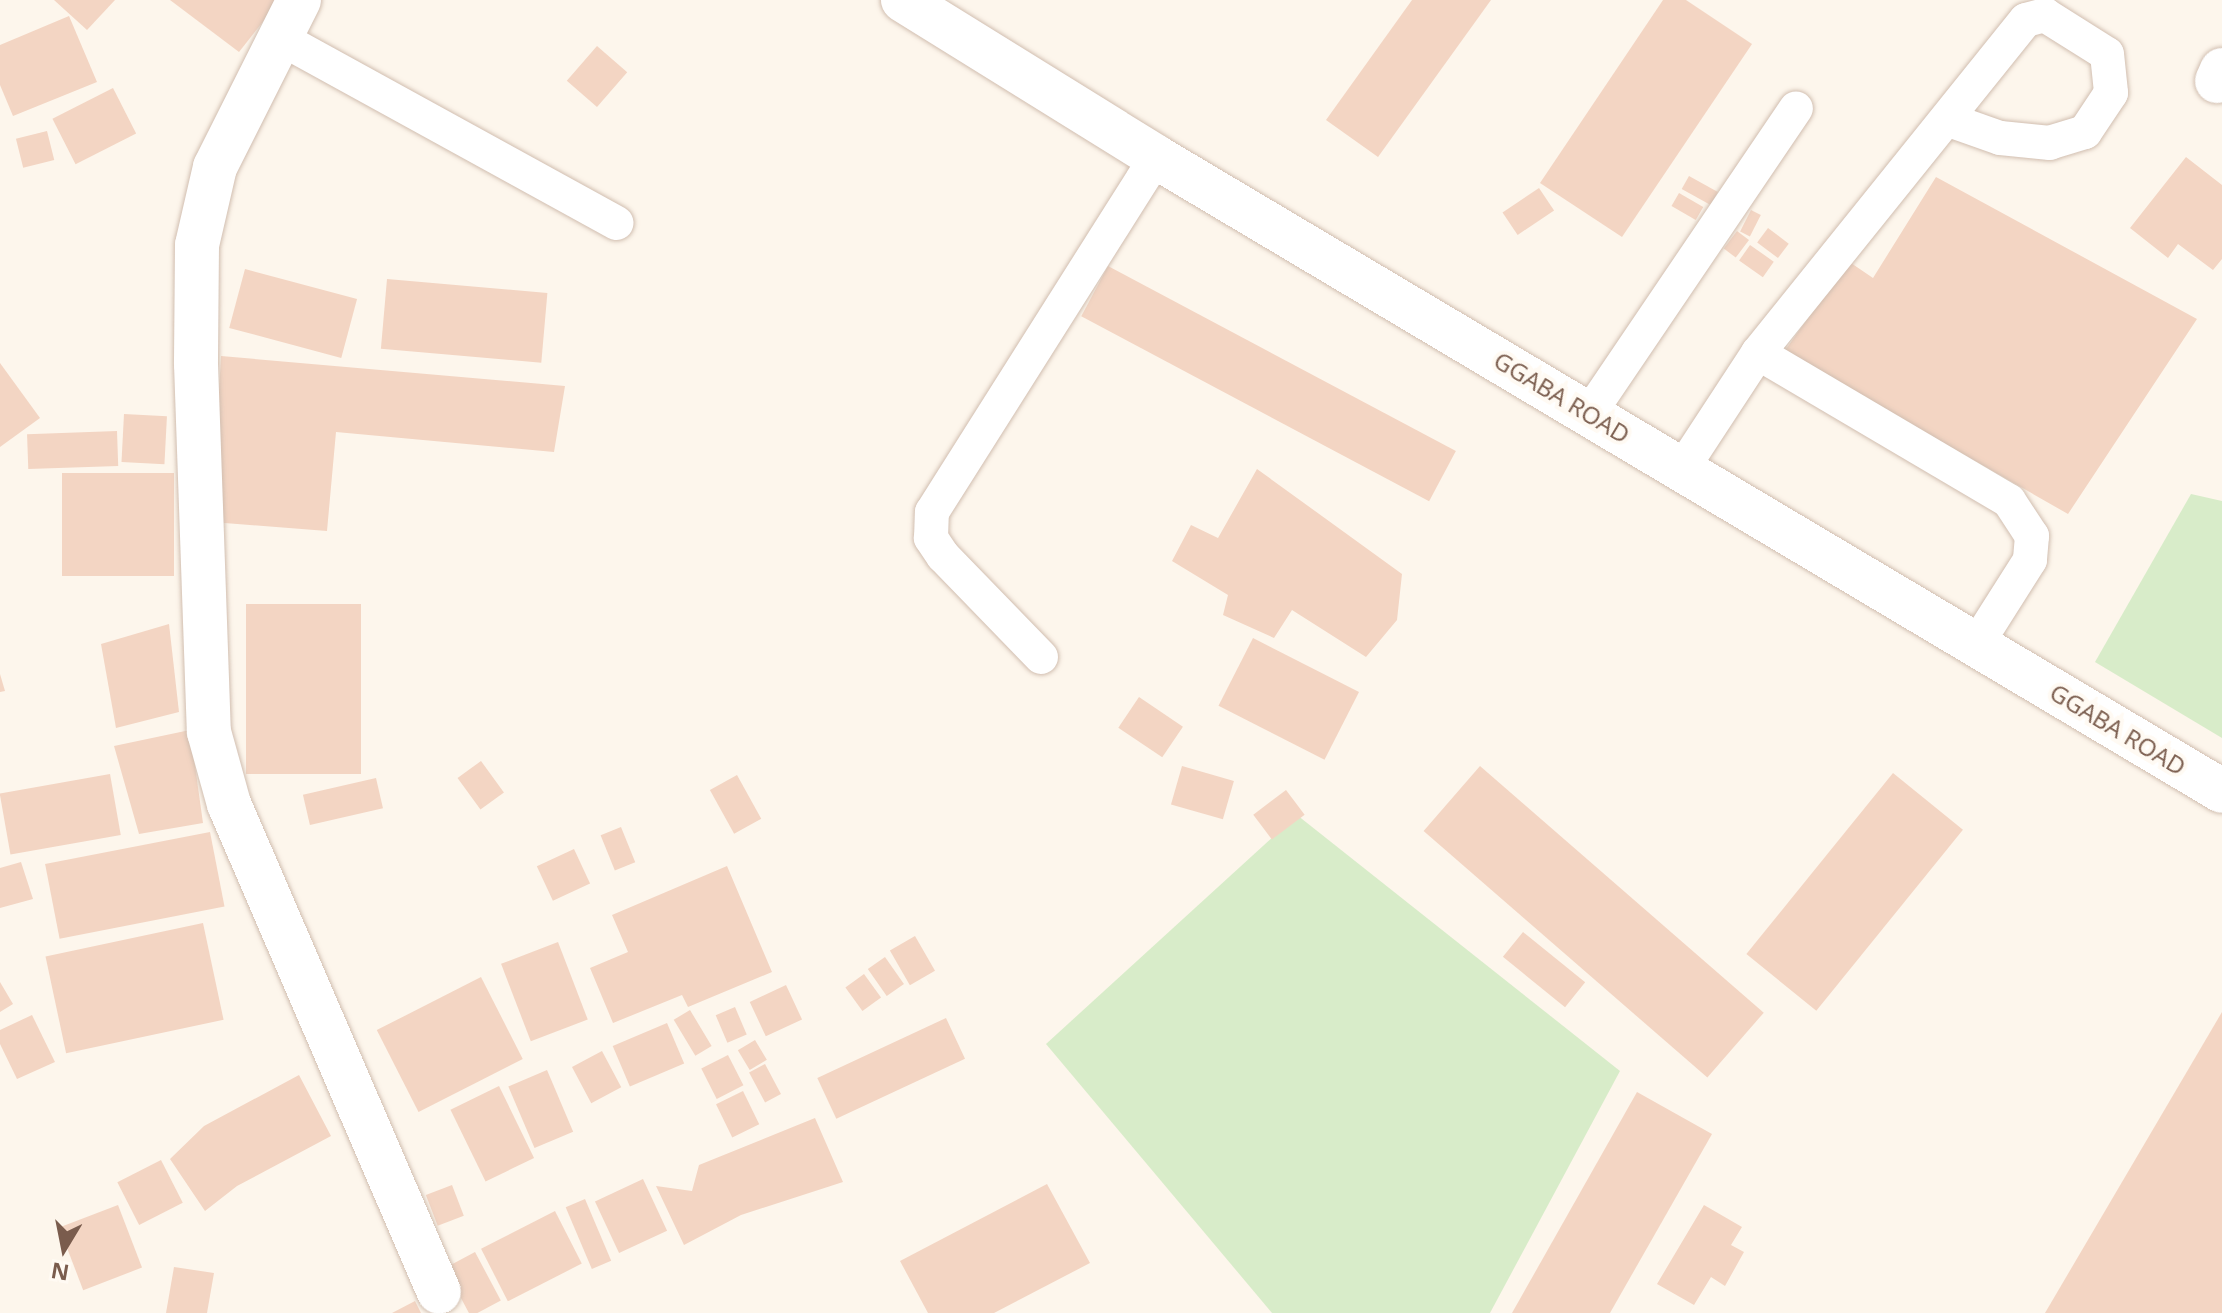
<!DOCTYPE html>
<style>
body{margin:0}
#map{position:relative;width:2222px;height:1313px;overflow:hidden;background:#fdf6ec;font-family:"Open Sans",sans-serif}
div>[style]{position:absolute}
.green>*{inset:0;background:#d8ecc9}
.building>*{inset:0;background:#f3d5c3;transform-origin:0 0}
.roads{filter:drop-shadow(0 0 2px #d1beb0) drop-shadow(0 0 2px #d1beb0)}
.service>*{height:34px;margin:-17px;padding:0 17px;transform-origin:17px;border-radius:17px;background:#fff}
.minor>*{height:44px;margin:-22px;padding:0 22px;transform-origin:22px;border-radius:22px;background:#fff}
.secondary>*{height:44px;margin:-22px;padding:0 22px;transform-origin:22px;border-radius:22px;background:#fff}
span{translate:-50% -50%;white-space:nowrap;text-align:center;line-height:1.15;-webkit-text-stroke:8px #fffaf3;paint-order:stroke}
.street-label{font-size:24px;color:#7a5c4d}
.north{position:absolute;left:24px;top:1209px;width:80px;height:80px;-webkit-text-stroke:6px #fffaf3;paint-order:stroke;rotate:190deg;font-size:22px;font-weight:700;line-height:32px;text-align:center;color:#7a5c4d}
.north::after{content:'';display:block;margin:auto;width:28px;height:36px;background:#7a5c4d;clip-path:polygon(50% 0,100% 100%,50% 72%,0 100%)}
</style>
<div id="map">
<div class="green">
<i style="clip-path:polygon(2191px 494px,2222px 501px,2222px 738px,2095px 662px)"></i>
<i style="clip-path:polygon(1297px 815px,1620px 1071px,1490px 1313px,1272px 1313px,1046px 1044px)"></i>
</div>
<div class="building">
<i style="clip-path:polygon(54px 0,115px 0,87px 30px)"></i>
<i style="clip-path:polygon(170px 0,280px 0,239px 52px)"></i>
<i style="clip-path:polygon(1412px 0,1491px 0,1378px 157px,1326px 120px)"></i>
<i style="clip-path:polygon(1663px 0,1686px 0,1752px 44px,1622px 237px,1540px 183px)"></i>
<i style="clip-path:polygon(69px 16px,97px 82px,13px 116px,0 85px,0 45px)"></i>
<i style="left:597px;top:46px;width:40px;height:46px;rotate:41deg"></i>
<i style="left:113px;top:88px;width:51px;height:68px;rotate:63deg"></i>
<i style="left:47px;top:131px;width:30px;height:32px;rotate:76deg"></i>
<i style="clip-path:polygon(2186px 157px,2222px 185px,2222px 259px,2213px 270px,2178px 244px,2168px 258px,2130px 228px)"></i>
<i style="left:1689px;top:176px;width:33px;height:15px;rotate:29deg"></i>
<i style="clip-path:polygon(1936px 177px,2197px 319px,2068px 514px,1784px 352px,1848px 261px,1873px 278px)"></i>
<i style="left:1539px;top:188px;width:27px;height:44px;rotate:56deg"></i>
<i style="left:1679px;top:193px;width:28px;height:15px;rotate:30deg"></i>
<i style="left:1751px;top:210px;width:11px;height:24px;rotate:27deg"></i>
<i style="left:1768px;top:228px;width:26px;height:18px;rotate:37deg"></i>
<i style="left:1737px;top:231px;width:15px;height:22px;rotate:37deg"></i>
<i style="left:1750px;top:245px;width:29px;height:19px;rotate:35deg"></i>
<i style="left:1108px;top:266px;width:394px;height:57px;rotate:28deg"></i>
<i style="left:245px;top:269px;width:116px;height:61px;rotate:15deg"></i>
<i style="left:387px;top:279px;width:161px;height:70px;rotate:5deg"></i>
<i style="clip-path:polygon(221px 356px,565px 386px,554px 452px,336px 432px,327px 531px,212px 522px)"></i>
<i style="clip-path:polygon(0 363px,40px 418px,0 447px)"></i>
<i style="left:124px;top:414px;width:43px;height:48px;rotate:3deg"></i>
<i style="left:117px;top:431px;width:35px;height:90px;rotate:88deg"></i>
<i style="clip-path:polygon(1257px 469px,1402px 574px,1397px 620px,1366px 657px,1292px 610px,1274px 638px,1223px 615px,1228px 595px,1172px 561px,1191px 525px,1218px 538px)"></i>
<i style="left:62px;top:473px;width:112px;height:103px"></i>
<i style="left:246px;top:604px;width:115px;height:170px"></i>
<i style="clip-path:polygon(169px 624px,179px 712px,116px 728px,101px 644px)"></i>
<i style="left:1253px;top:638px;width:119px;height:76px;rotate:27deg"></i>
<i style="clip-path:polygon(0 674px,5px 691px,0 692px)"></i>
<i style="left:1139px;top:697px;width:53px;height:37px;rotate:34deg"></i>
<i style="clip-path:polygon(190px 730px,203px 823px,139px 834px,114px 746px)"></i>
<i style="left:481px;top:761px;width:39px;height:29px;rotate:54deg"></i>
<i style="left:1182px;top:766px;width:54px;height:40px;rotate:16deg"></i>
<i style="left:1480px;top:766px;width:376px;height:86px;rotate:41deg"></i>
<i style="left:1893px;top:773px;width:90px;height:233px;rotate:39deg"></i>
<i style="left:110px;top:774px;width:62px;height:112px;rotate:80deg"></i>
<i style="left:737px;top:775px;width:50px;height:31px;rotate:61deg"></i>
<i style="left:376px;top:778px;width:31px;height:75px;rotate:77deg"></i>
<i style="left:1286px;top:790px;width:31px;height:41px;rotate:53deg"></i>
<i style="left:621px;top:827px;width:38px;height:22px;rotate:68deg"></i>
<i style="left:210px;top:832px;width:76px;height:168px;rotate:79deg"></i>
<i style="left:574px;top:849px;width:38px;height:41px;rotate:65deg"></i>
<i style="clip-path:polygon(21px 862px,33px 899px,0 908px,0 868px)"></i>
<i style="clip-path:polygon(727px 866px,772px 972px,688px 1007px,682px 995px,613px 1023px,590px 968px,628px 952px,612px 915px)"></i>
<i style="left:203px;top:923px;width:99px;height:161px;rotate:78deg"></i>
<i style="left:1523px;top:932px;width:80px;height:32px;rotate:39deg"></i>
<i style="left:915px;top:936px;width:40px;height:29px;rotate:60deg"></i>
<i style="left:558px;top:942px;width:83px;height:61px;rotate:69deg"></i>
<i style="left:885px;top:957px;width:33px;height:21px;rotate:55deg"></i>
<i style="left:864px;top:974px;width:29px;height:23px;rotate:54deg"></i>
<i style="left:481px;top:977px;width:92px;height:117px;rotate:63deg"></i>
<i style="clip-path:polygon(0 982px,13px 1004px,0 1012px)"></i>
<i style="left:786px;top:985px;width:38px;height:40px;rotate:65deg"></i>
<i style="left:735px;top:1007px;width:30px;height:21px;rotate:67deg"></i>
<i style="left:690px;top:1010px;width:42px;height:19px;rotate:59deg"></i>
<i style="clip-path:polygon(2222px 1012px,2222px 1313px,2045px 1313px)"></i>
<i style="clip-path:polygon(32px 1015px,55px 1062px,17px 1079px,0 1044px,0 1030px)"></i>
<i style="left:946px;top:1018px;width:45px;height:142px;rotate:65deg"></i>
<i style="left:667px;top:1023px;width:44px;height:59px;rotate:67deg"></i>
<i style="left:755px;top:1040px;width:23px;height:20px;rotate:59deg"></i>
<i style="left:602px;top:1051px;width:41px;height:34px;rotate:62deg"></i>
<i style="left:728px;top:1055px;width:34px;height:30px;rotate:63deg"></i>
<i style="left:765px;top:1064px;width:34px;height:18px;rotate:62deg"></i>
<i style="left:547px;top:1070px;width:67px;height:42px;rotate:67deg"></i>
<i style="clip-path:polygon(299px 1075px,331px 1136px,237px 1186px,205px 1211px,170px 1159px,204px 1126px)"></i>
<i style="left:499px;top:1086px;width:80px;height:54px;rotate:64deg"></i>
<i style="left:743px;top:1091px;width:37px;height:30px;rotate:64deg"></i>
<i style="clip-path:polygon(1637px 1092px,1712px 1134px,1610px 1313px,1512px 1313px)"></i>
<i style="clip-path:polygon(815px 1118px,843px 1182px,741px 1215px,684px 1245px,656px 1186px,692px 1191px,699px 1165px)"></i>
<i style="left:161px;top:1160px;width:48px;height:49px;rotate:63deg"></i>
<i style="left:643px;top:1179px;width:57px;height:53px;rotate:65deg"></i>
<i style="clip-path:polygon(1047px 1184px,1090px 1263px,994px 1313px,928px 1313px,900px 1261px)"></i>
<i style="left:452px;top:1185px;width:33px;height:28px;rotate:69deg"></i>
<i style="left:585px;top:1199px;width:67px;height:21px;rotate:67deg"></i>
<i style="left:118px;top:1205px;width:67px;height:63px;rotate:69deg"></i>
<i style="clip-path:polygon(1704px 1205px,1742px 1227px,1731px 1245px,1744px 1252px,1725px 1286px,1711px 1277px,1694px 1305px,1657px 1284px)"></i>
<i style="left:555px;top:1211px;width:59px;height:83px;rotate:63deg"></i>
<i style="left:475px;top:1252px;width:55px;height:34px;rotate:62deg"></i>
<i style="clip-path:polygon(174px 1267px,214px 1273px,207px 1313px,166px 1313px)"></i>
<i style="clip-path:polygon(415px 1301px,421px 1313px,392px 1313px)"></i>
</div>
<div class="roads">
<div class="service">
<i style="left:280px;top:38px;width:384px;rotate:28.8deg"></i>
<i style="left:1758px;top:353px;width:291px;rotate:30.5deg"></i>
<i style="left:2009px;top:501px;width:42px;rotate:56.7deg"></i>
<i style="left:2032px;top:536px;width:24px;rotate:95deg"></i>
<i style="left:2030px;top:560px;width:101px;rotate:122.4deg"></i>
<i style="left:1589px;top:414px;width:369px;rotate:-55.9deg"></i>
<i style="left:1682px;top:469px;width:139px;rotate:-56.8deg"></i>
<i style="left:1758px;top:353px;width:427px;rotate:-51.2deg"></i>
<i style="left:2026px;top:20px;width:20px;rotate:-15deg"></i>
<i style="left:2045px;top:15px;width:73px;rotate:32.2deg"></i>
<i style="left:2107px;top:54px;width:39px;rotate:84deg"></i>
<i style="left:2111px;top:93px;width:47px;rotate:123.7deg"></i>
<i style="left:2085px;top:132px;width:37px;rotate:163deg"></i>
<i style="left:2050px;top:143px;width:50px;rotate:-174.3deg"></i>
<i style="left:2000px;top:138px;width:54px;rotate:-160.6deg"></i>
<i style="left:1041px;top:657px;width:141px;rotate:-134.1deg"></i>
<i style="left:943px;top:556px;width:22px;rotate:-124deg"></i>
<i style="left:931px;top:538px;width:26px;rotate:-88deg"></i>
<i style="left:932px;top:512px;width:420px;rotate:-57.7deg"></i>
</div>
<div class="minor">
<i style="left:299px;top:0;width:187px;rotate:116.7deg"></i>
<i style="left:215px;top:167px;width:80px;rotate:103deg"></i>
<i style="left:197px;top:245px;width:119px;rotate:90.5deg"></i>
<i style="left:196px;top:364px;width:368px;rotate:88deg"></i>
<i style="left:209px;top:732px;width:75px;rotate:74.5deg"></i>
<i style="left:229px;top:804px;width:531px;rotate:66.72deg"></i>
<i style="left:2217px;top:81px;width:12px;rotate:-66deg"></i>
</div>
<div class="secondary">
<i style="left:903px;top:0;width:298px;rotate:31.8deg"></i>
<i style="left:1156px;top:157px;width:1240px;rotate:30.74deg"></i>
</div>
</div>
<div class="street-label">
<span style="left:1562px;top:397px;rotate:31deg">GGABA ROAD</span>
<span style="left:2118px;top:729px;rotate:31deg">GGABA ROAD</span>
</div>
<div class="north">N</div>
</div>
